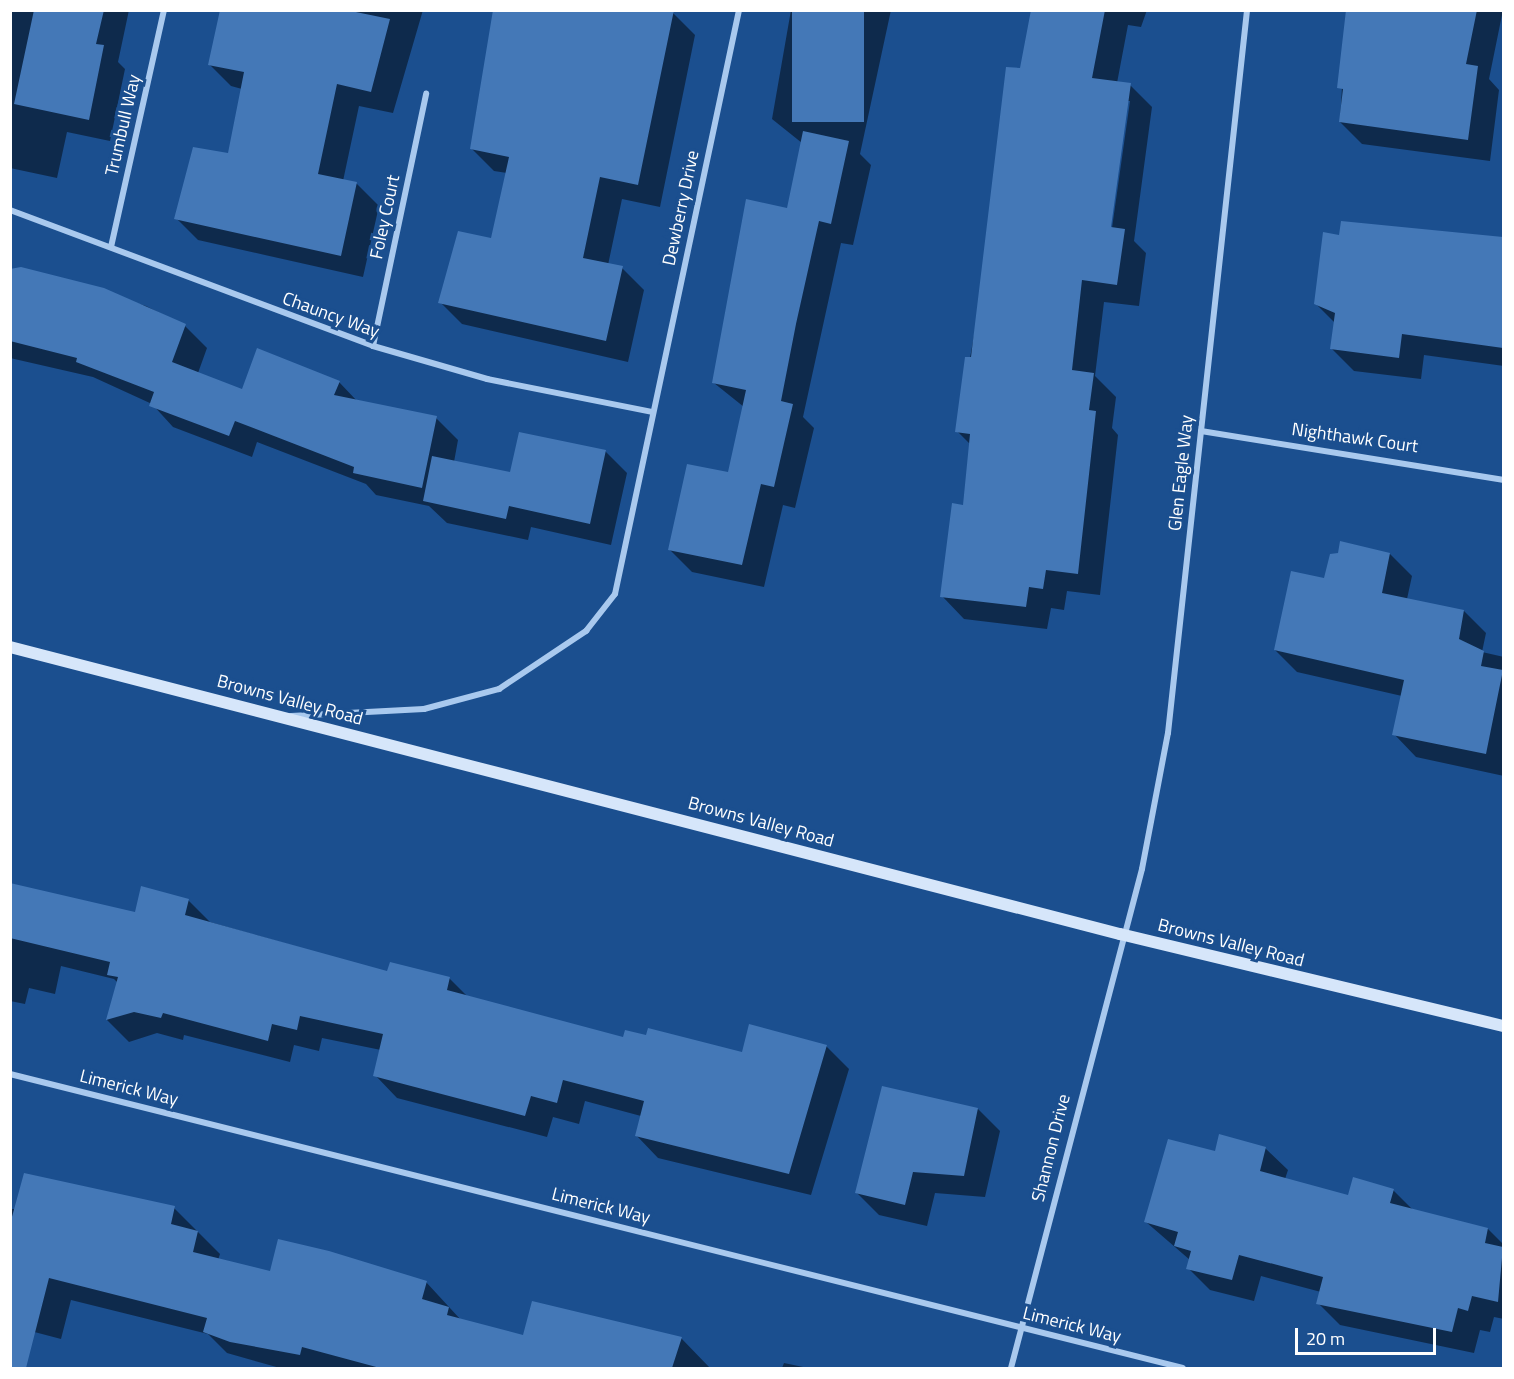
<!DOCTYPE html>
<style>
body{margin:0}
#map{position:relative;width:1514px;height:1379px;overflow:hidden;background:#1b4f8f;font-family:"Titillium Web",sans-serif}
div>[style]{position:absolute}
.shadow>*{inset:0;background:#0007}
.building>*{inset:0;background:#4478b7;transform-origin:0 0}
.street>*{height:6px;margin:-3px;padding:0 3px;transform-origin:3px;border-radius:3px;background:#a9c9ee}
.secondary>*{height:12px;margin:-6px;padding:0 6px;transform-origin:6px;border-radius:6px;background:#d6e6fa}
span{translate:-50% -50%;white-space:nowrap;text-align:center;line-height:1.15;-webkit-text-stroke:6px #1b4f8f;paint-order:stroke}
.street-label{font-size:18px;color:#fff}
.frame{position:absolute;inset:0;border:12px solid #fff;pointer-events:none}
.scale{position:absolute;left:1295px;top:1328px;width:141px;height:27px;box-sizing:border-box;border:3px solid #fff;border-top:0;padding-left:8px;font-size:18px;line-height:21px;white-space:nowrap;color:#fff;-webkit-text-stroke:4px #1b4f8f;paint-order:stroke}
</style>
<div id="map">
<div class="shadow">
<i style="clip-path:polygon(10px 10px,129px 10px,118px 62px,125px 69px,110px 141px,67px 132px,57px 178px,10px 168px)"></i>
<i style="clip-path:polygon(232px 10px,423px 10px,393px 113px,359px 106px,343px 181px,357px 184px,379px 206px,363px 277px,198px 240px,176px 218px,229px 155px,242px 89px,231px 86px,209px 64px)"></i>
<i style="clip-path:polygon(791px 10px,891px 10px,860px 154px,871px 165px,853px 245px,841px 243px,803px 417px,814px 428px,795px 508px,783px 505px,764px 587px,692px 572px,670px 550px,729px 474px,744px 407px,714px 383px,788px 210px,802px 143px,772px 119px)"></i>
<i style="clip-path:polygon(evenodd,1032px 10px,1147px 10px,1141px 27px,1128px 25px,1117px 83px,1130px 85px,1152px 107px,1134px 241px,1146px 253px,1139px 306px,1104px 302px,1095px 376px,1116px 397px,1112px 428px,1118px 435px,1100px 595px,1067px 591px,1064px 610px,1051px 608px,1047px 629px,964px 619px,942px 596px,964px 506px,971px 445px,957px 431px,1032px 10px,1127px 101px,1130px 101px,1111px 235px,1109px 235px,1127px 101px)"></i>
<i style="clip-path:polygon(1368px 10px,1503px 10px,1489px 79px,1499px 90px,1490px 161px,1362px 144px,1340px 122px,1345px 34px)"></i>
<i style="clip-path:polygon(673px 13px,695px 35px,660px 207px,622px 199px,608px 265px,622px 268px,644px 290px,628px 362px,462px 324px,440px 302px,493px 240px,507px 173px,494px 171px,471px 148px)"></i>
<i style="clip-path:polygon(1468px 234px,1504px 239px,1504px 366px,1424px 355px,1421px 379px,1354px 371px,1332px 349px,1335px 323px,1315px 303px,1340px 236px)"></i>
<i style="clip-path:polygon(22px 269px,146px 306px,185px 326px,207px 348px,198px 373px,243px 391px,339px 382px,358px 402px,436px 418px,458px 440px,454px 462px,512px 474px,605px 451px,627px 473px,611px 545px,531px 527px,528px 540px,447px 523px,429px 506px,376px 495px,366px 484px,257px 442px,252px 457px,173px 427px,152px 404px,93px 377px,10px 358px,10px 270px)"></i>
<i style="clip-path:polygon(1390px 554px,1412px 576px,1407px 599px,1464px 611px,1486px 633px,1482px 652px,1504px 657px,1504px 776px,1416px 757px,1394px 734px,1402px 696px,1297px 672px,1275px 650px,1325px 580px)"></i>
<i style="clip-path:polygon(10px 884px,136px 914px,188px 900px,210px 922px,388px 973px,449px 978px,469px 998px,624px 1039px,743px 1054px,826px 1046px,849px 1069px,811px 1195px,658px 1158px,636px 1135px,641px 1116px,585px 1101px,579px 1124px,553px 1117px,547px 1137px,397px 1098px,375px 1075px,381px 1050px,322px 1038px,319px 1051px,294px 1045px,290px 1062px,184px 1035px,183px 1040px,157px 1033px,129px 1042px,107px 1020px,118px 983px,114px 979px,61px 966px,55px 994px,29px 988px,25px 1004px,10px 1001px)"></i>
<i style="clip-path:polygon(978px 1109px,1000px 1131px,985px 1197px,935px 1193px,927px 1226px,879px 1215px,857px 1193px)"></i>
<i style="clip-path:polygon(1265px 1148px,1288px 1170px,1285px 1179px,1349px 1197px,1393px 1190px,1414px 1211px,1488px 1229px,1504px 1245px,1504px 1319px,1494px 1317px,1490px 1332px,1480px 1330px,1474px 1353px,1340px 1325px,1318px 1303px,1321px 1292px,1261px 1276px,1254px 1301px,1210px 1290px,1188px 1268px,1190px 1260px,1146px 1222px,1216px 1153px)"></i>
<i style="clip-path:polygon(174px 1208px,220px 1254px,218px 1260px,271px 1273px,426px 1282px,461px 1320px,525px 1337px,681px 1338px,710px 1368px,280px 1368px,227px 1353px,208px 1334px,71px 1300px,61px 1339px,23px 1329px,10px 1317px,10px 1209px)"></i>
<i style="clip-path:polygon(784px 1363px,808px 1368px,782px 1368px)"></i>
</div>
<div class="building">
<i style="clip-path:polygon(34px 10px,104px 10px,96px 44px,104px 45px,89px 120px,14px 104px)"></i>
<i style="clip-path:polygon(220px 10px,346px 10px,390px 19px,371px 92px,337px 84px,318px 174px,357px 182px,341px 256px,174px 219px,193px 147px,228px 153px,244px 72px,208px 65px)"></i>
<i style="clip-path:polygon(493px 10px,674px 10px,638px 185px,600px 177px,583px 258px,623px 266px,606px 341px,438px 303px,458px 231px,491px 238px,509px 157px,470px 149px)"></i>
<i style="left:792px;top:10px;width:72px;height:112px"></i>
<i style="clip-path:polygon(1031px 10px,1105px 10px,1092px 78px,1131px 83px,1111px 227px,1125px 229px,1117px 285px,1082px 280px,1072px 370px,1094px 373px,1089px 410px,1096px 411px,1078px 574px,1046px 570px,1043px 589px,1029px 587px,1026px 607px,940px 597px,952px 503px,963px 505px,970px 434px,955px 432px,965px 357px,971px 357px,1006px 67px,1020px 68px)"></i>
<i style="clip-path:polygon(1346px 10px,1477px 10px,1466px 64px,1478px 66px,1468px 140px,1339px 122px,1343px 89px,1337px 88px)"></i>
<i style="clip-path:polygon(803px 131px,849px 141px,831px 224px,819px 221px,796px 324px,781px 401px,793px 404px,774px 487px,761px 484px,742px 565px,668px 550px,687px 464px,728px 472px,746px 390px,712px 383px,746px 199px,787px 208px)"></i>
<i style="clip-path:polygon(1341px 221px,1503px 237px,1503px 348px,1402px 334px,1399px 358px,1330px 349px,1335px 313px,1314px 304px,1323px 232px,1339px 235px)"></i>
<i style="clip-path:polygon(21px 267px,104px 288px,186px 324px,172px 362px,242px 389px,257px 348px,340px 381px,334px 395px,437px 416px,422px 488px,353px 473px,354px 467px,235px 421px,229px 436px,149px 406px,154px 392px,76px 362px,77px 358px,10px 341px,10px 269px)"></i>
<i style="clip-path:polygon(519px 432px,606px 450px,590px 524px,509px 506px,506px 519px,423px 501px,432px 456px,510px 472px)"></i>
<i style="clip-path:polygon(1340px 541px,1390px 553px,1382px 593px,1464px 610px,1459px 639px,1484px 651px,1481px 666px,1503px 670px,1486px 754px,1392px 735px,1404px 680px,1274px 650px,1291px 571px,1324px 578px,1330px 554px,1338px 553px)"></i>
<i style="clip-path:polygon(10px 883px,135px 912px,141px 886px,189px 899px,185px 915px,387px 971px,390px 962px,450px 977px,447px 990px,623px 1037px,625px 1030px,646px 1035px,648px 1028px,742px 1052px,749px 1024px,827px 1045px,789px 1174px,635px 1136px,644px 1101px,563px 1080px,557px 1103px,531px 1096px,525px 1116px,373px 1076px,383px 1034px,300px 1016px,297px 1030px,272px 1024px,268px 1041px,163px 1013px,161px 1018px,134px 1012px,106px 1020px,118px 977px,107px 975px,110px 962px,10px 938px)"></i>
<i style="clip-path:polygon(882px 1086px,978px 1108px,964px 1176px,913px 1172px,905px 1205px,855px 1193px)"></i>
<i style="clip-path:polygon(1219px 1134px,1266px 1147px,1260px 1171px,1348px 1195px,1353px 1177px,1394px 1189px,1390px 1203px,1488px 1228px,1485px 1243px,1503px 1247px,1498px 1302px,1472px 1296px,1468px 1311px,1458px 1308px,1452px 1332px,1316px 1304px,1323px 1277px,1239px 1255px,1232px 1280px,1186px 1269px,1191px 1251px,1174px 1246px,1178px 1232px,1144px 1222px,1168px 1139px,1215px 1151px)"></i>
<i style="clip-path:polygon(24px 1173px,175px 1206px,171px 1224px,198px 1231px,193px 1252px,270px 1271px,278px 1239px,329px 1251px,427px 1281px,422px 1299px,449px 1307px,447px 1315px,523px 1335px,532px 1301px,682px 1337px,672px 1368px,380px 1368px,302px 1347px,300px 1355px,230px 1342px,203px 1332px,207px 1318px,49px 1278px,26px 1368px,10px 1368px,10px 1224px)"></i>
</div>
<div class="street">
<i style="left:10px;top:210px;width:388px;rotate:20.5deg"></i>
<i style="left:373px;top:346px;width:119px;rotate:16.1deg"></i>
<i style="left:487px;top:379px;width:168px;rotate:11.3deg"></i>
<i style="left:111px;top:247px;width:243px;rotate:-77.4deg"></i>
<i style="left:373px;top:346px;width:258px;rotate:-78.1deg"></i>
<i style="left:1201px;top:431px;width:307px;rotate:9.2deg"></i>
<i style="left:291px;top:716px;width:133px;rotate:-3deg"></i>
<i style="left:424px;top:709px;width:78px;rotate:-14.9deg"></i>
<i style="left:499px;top:689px;width:105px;rotate:-33.7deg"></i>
<i style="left:586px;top:631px;width:47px;rotate:-51.9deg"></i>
<i style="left:615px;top:594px;width:597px;rotate:-78.01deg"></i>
<i style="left:10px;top:1074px;width:1209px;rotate:14.07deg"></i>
<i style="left:1011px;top:1368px;width:516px;rotate:-75.29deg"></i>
<i style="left:1142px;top:869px;width:138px;rotate:-79.2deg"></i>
<i style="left:1168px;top:733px;width:727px;rotate:-83.76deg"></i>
</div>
<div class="secondary">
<i style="left:10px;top:647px;width:1147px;rotate:14.5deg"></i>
<i style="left:1120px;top:934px;width:395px;rotate:13.5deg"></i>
</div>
<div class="street-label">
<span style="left:123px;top:125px;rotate:-77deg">Trumbull Way</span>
<span style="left:681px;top:208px;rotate:-78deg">Dewberry Drive</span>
<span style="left:385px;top:217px;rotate:-78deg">Foley Court</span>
<span style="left:331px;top:315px;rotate:20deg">Chauncy Way</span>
<span style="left:1355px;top:438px;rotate:8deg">Nighthawk Court</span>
<span style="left:1181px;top:473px;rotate:-84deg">Glen Eagle Way</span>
<span style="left:290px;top:700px;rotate:15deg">Browns Valley Road</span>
<span style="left:761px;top:822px;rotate:15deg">Browns Valley Road</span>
<span style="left:1231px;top:943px;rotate:14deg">Browns Valley Road</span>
<span style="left:129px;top:1088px;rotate:14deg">Limerick Way</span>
<span style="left:1051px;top:1148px;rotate:-76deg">Shannon Drive</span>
<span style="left:601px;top:1206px;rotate:14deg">Limerick Way</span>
<span style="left:1072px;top:1325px;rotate:14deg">Limerick Way</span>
</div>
<div class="frame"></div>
<div class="scale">20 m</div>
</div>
